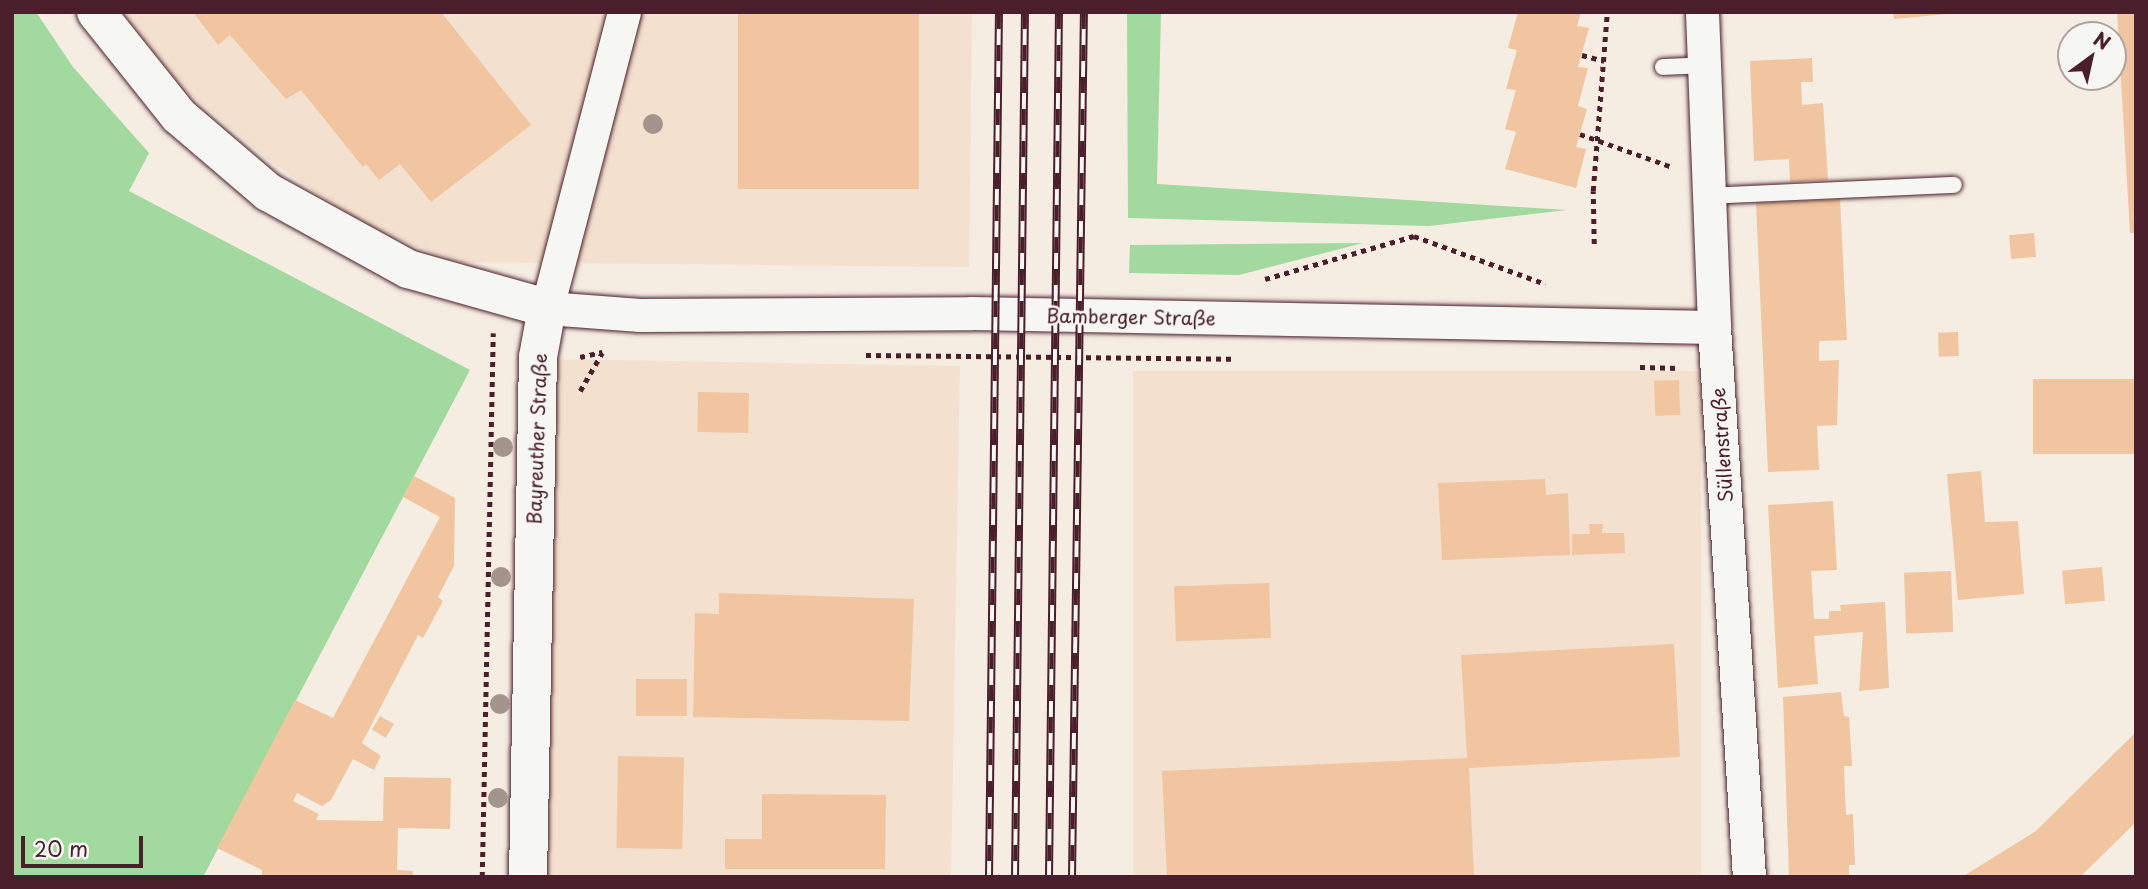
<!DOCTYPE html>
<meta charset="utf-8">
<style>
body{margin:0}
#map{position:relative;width:2148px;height:889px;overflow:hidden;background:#f5ece2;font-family:"Playpen Sans",sans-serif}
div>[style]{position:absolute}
.built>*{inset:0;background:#f4e0ce;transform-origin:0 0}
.green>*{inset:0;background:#a1d99e}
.building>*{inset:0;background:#f0c5a0;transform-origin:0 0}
.path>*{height:4.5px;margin-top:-2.25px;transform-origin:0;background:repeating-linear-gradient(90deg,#4a1f2b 0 5px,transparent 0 10px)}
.roads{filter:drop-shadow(0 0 2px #4a1f2b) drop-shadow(0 0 2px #4a1f2b)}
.service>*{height:16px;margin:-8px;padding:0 8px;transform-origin:8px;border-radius:8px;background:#f6f6f2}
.minor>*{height:33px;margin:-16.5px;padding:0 16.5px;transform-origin:16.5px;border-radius:16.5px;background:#f6f6f2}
.tertiary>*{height:38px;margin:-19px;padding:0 19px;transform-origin:19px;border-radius:19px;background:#f6f6f2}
.rail>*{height:8px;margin-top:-4px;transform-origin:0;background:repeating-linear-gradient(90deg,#f6f6f2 0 16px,#4a1f2b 0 32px);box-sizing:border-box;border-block:2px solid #4a1f2b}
.trees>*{width:20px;height:20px;margin:-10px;border-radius:50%;background:#a3958d}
span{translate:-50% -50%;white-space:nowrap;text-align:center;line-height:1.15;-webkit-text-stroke:5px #f6f6f2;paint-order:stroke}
.street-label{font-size:19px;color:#4a1f2b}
.frame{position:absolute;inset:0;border:14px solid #4a1f2b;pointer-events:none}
.north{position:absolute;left:2057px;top:21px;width:70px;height:70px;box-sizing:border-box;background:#f6f6f2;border:2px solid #b1a0a2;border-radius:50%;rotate:33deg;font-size:19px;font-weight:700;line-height:28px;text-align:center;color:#4a1f2b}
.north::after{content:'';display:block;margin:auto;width:24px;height:32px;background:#4a1f2b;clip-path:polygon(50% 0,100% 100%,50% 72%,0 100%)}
.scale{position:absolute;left:21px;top:836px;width:122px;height:32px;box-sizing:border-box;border:4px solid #4a1f2b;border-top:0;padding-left:9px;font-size:21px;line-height:24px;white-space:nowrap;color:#4a1f2b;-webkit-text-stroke:5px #f6f6f2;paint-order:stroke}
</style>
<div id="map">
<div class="built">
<i style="clip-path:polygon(118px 12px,972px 12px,969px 267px,456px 262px,367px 227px,271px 162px,150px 60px)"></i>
<i style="left:554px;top:359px;width:406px;height:518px;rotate:1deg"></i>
<i style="left:1133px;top:371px;width:568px;height:506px"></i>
</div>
<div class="green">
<i style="clip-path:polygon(12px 12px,36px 12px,73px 67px,149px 153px,129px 191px,470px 370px,203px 877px,12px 877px)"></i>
<i style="clip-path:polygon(1127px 12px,1161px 12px,1157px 184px,1567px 210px,1429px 226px,1128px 218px)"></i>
<i style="clip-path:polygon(1363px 243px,1239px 275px,1129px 273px,1130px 245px)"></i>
</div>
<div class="building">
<i style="clip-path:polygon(193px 12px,441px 12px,531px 125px,431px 202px,400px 164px,379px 180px,366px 164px,363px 167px,301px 90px,286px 99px,230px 35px,218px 45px)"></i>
<i style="left:738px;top:12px;width:181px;height:177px"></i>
<i style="clip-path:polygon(1518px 12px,1581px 12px,1577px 26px,1589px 28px,1578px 67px,1588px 68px,1578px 106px,1587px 109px,1576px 147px,1586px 149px,1576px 188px,1505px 169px,1516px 132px,1505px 129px,1516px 90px,1506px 89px,1517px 50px,1508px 48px)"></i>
<i style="clip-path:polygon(1893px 12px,1948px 12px,1948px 14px,1894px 19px)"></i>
<i style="clip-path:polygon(2117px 12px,2136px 12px,2136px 233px,2130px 233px)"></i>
<i style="clip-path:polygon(1812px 58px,1813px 82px,1801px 82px,1802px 105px,1823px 103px,1828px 180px,1790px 182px,1789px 159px,1754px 161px,1750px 61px)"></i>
<i style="clip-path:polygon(1840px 199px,1847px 340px,1819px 341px,1819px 361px,1839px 360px,1837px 425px,1817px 426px,1819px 470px,1768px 472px,1756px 203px)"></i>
<i style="left:2034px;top:233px;width:24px;height:25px;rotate:85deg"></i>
<i style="left:1958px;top:332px;width:24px;height:20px;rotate:88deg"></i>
<i style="left:2136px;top:379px;width:75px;height:103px;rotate:90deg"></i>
<i style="left:1679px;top:380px;width:35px;height:25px;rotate:88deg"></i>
<i style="left:698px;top:392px;width:51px;height:40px;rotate:1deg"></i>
<i style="clip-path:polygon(1981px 471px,1985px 522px,2018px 521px,2024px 594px,1958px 600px,1947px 474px)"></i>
<i style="clip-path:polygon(414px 476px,455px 498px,454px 566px,438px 597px,443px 601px,423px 638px,418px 635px,362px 743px,381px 756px,374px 770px,353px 759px,331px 800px,322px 806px,297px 793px,293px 801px,319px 814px,316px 820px,383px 821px,384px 777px,451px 778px,450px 829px,398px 828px,397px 870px,413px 871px,413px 877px,262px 877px,262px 870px,217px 848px,295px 700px,333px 718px,440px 517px,403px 497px)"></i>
<i style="clip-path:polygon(1545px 479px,1546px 495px,1568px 493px,1570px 555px,1442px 560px,1438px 483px)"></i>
<i style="clip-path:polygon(1833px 501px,1837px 570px,1811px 571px,1814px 619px,1829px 619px,1829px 611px,1841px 611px,1840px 605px,1885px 602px,1889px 688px,1859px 691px,1863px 632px,1814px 636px,1818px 684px,1778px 688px,1768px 505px)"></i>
<i style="clip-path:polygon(1589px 524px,1603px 524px,1602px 533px,1624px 533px,1625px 553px,1572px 555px,1572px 534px,1590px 534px)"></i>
<i style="left:2102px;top:567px;width:34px;height:40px;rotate:85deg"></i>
<i style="left:1951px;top:571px;width:61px;height:47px;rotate:88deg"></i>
<i style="left:1269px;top:583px;width:55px;height:95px;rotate:88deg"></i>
<i style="clip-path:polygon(719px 593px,914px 599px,909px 721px,693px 717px,695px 613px,719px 614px)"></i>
<i style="clip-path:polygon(1674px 644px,1680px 757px,1469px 768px,1474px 877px,1167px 877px,1162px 771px,1467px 758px,1461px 655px)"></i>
<i style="left:636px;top:679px;width:51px;height:37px"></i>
<i style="clip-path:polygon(1841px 692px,1844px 716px,1849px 717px,1852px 766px,1844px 766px,1846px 815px,1853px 814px,1855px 865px,1849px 865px,1849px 877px,1789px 877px,1783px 697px)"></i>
<i style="left:380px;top:716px;width:16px;height:16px;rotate:30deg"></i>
<i style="clip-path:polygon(2136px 732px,2136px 822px,2080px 877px,1962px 877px,2036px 831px)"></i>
<i style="left:618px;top:756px;width:66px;height:92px;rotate:1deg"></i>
<i style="clip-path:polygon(762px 794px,886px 795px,885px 869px,725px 869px,725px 839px,762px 839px)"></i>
</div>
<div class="path">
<i style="left:1582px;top:55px;width:23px;rotate:15deg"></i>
<i style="left:1580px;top:134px;width:98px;rotate:19.7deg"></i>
<i style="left:1594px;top:244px;width:53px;rotate:-91.1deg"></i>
<i style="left:1593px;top:191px;width:180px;rotate:-85.5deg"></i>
<i style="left:1265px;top:279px;width:155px;rotate:-16.1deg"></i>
<i style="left:1414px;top:236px;width:140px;rotate:20deg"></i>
<i style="left:866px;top:355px;width:366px;rotate:0.6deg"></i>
<i style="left:580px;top:357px;width:23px;rotate:-13deg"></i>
<i style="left:1640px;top:367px;width:40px;rotate:1.4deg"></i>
<i style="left:580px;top:391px;width:44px;rotate:-59.9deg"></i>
<i style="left:482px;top:877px;width:544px;rotate:-88.84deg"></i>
</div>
<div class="roads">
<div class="service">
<i style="left:1663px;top:67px;width:42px;rotate:-2.7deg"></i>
<i style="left:1708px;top:196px;width:246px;rotate:-2.6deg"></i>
</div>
<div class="minor">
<i style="left:624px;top:12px;width:306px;rotate:104.6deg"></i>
<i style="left:547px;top:308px;width:93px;rotate:4.3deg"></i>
<i style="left:640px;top:315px;width:331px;rotate:-0.3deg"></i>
<i style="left:971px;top:313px;width:743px;rotate:1.08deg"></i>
<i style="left:1702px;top:12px;width:315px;rotate:87.8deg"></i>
<i style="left:1714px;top:327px;width:551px;rotate:86.36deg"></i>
</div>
<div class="tertiary">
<i style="left:96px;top:12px;width:133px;rotate:51.4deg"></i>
<i style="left:179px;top:116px;width:117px;rotate:40.5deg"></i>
<i style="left:268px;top:192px;width:160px;rotate:28.8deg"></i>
<i style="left:408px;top:269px;width:144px;rotate:15.7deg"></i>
<i style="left:547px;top:308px;width:50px;rotate:100.4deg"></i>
<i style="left:538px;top:357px;width:520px;rotate:91.1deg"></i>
</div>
</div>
<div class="rail">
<i style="left:989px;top:877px;width:865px;rotate:-89.34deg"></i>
<i style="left:1015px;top:877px;width:865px;rotate:-89.34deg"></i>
<i style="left:1049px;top:877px;width:865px;rotate:-89.34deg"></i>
<i style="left:1072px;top:877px;width:865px;rotate:-89.21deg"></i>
</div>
<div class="trees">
<i style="left:653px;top:124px"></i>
<i style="left:503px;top:447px"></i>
<i style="left:501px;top:577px"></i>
<i style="left:500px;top:704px"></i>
<i style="left:498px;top:798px"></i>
</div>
<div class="street-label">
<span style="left:1131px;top:317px;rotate:1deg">Bamberger Straße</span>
<span style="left:537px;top:439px;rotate:-88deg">Bayreuther Straße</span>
<span style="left:1722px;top:445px;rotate:-94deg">Süllenstraße</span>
</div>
<div class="frame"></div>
<div class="north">N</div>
<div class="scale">20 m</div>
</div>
